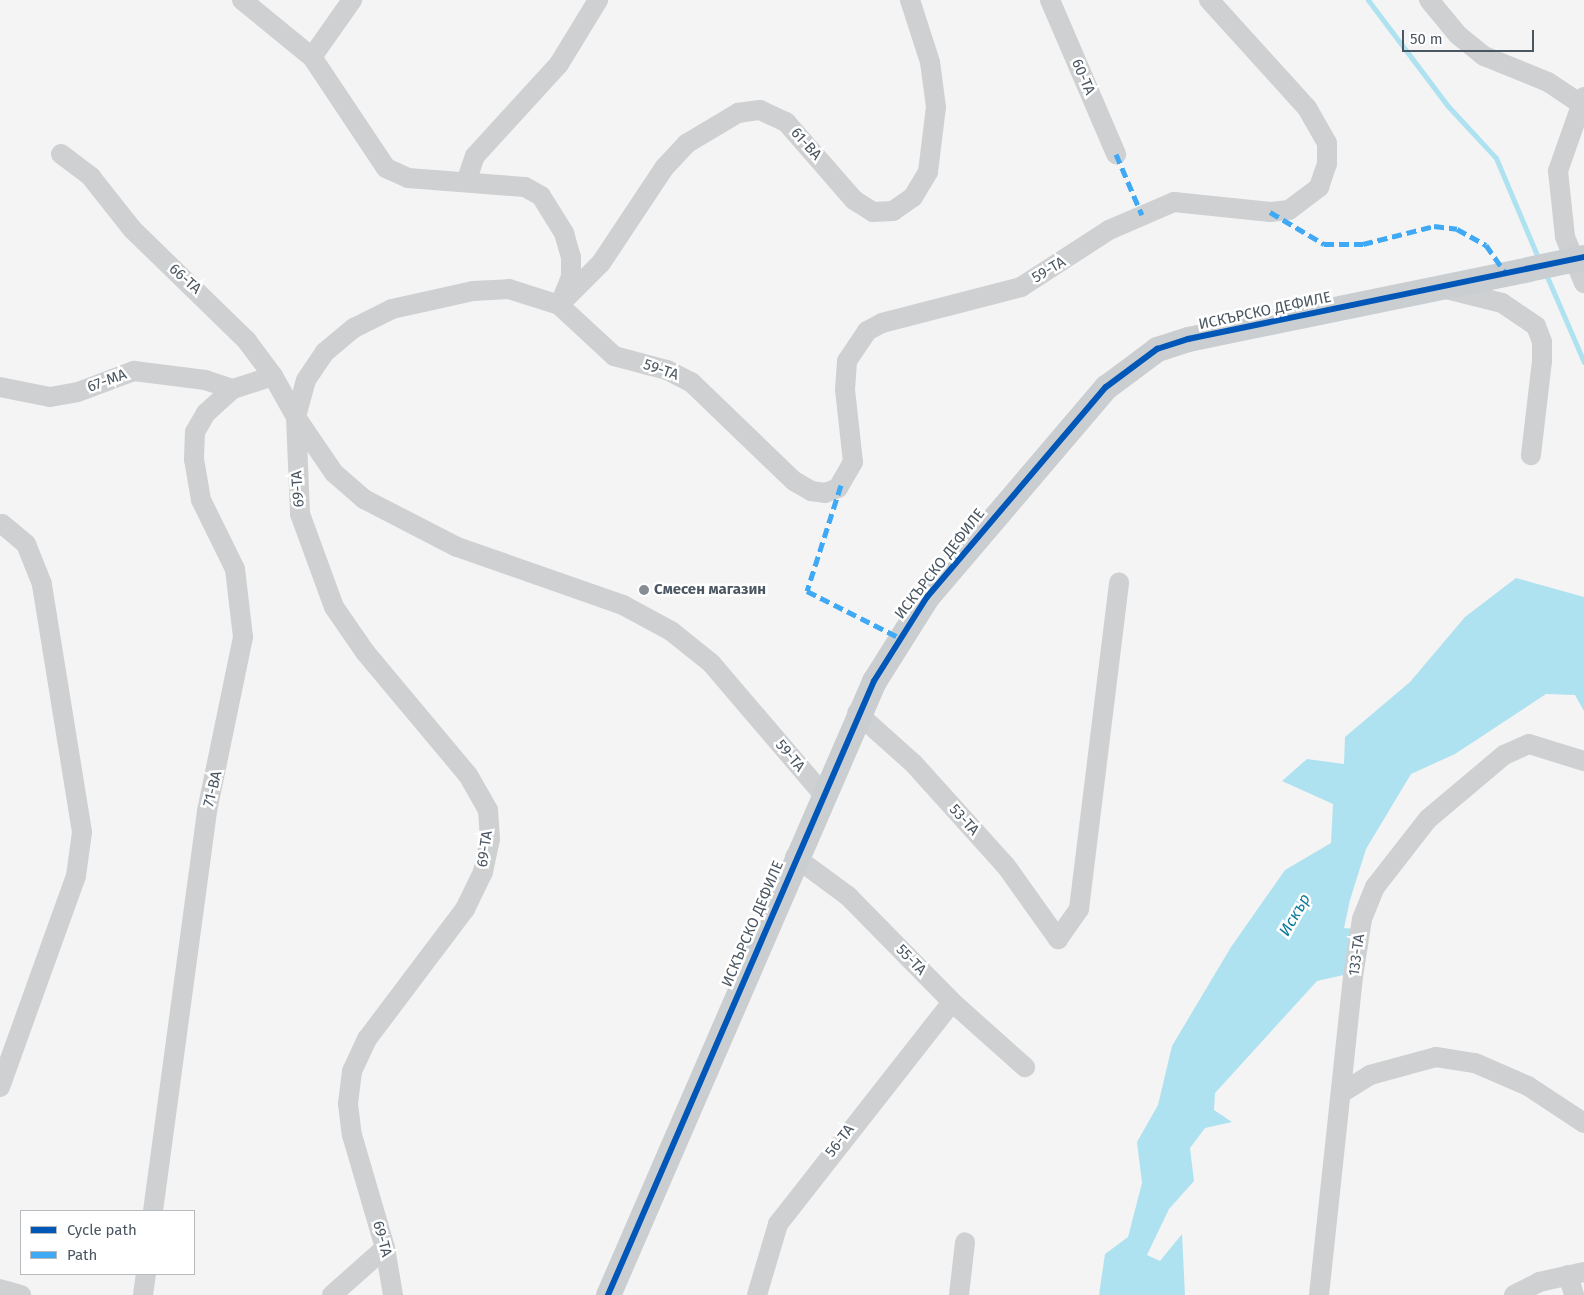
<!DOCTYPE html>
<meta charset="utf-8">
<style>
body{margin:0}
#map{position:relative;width:1584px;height:1295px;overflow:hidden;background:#f4f4f4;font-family:"Fira Sans",sans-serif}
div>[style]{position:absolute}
.water>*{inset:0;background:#aee2f0}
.stream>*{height:5px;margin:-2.5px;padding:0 2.5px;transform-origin:2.5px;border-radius:2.5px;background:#aee2f0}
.minor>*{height:20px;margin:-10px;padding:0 10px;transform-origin:10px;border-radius:10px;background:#ced0d2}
.major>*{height:25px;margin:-12.5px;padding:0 12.5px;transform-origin:12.5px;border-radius:12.5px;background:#caced1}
.major-bridge>*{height:25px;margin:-12.5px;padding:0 12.5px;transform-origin:12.5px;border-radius:12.5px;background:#caced1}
.quiet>*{height:5px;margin-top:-2.5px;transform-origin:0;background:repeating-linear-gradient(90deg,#3fa9f5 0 10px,transparent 0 15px)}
.cycleway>*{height:6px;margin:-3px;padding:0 3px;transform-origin:3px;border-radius:3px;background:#0057b8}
.dots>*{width:14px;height:14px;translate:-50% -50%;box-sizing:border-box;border:2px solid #fff;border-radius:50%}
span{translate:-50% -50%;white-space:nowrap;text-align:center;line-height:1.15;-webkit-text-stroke:5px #fff;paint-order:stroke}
.street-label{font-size:15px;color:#4a5661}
.poi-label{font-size:15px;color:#4a5661;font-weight:700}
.left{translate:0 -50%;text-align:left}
.water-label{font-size:16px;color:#0c7c9b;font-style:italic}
.legend{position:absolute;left:20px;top:1210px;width:175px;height:65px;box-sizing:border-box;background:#fff;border:1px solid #b7bbc0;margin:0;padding:6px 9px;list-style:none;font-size:15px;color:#4a5661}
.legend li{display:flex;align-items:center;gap:10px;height:25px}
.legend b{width:25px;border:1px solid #b7bbc0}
.scale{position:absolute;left:1402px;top:30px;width:132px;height:22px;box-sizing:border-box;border:2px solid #4a5661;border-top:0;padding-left:6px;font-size:15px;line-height:18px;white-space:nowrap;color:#4a5661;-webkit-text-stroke:4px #fff;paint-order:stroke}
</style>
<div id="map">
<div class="water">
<i style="clip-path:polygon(1516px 578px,1584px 597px,1584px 711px,1575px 695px,1546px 694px,1455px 754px,1411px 774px,1366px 849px,1350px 900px,1344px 928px,1355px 929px,1348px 974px,1317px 981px,1215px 1093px,1214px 1110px,1232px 1122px,1205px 1128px,1190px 1148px,1194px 1181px,1169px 1209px,1147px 1255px,1160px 1261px,1182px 1234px,1185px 1295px,1099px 1295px,1105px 1254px,1128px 1237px,1142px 1183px,1137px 1142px,1158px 1105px,1172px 1046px,1231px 947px,1285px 870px,1331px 843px,1333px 804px,1282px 781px,1307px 759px,1344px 764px,1345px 737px,1410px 682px,1465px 617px)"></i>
</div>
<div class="stream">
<i style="left:1368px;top:0;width:131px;rotate:53deg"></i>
<i style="left:1447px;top:105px;width:72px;rotate:47.2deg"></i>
<i style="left:1496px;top:158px;width:111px;rotate:67.1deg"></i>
<i style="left:1545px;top:272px;width:98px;rotate:66.6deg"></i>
</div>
<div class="minor">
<i style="left:242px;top:0;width:90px;rotate:39.2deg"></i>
<i style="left:312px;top:57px;width:133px;rotate:56.3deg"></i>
<i style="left:386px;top:168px;width:24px;rotate:24deg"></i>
<i style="left:408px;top:178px;width:117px;rotate:4.4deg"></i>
<i style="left:525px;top:187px;width:18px;rotate:29deg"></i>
<i style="left:541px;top:196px;width:44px;rotate:58.1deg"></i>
<i style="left:564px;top:233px;width:25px;rotate:74deg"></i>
<i style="left:571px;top:257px;width:20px;rotate:90deg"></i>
<i style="left:571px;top:277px;width:24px;rotate:112deg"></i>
<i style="left:1050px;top:0;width:168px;rotate:66.8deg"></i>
<i style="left:1429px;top:0;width:45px;rotate:50.4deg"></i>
<i style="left:1458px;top:35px;width:33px;rotate:39deg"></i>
<i style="left:1484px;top:56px;width:69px;rotate:22.1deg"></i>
<i style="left:1548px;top:82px;width:43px;rotate:33.7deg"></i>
<i style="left:312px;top:57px;width:70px;rotate:-54.9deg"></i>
<i style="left:1584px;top:97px;width:78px;rotate:109.4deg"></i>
<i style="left:1558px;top:171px;width:66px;rotate:83.9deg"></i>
<i style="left:1565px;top:237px;width:50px;rotate:67.6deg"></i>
<i style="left:61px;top:154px;width:38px;rotate:37deg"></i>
<i style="left:91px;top:177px;width:66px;rotate:51.7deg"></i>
<i style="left:132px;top:229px;width:161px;rotate:44.2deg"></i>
<i style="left:247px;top:341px;width:44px;rotate:53.4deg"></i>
<i style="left:273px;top:376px;width:47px;rotate:60.7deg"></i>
<i style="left:296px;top:417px;width:97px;rotate:87.6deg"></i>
<i style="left:300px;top:514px;width:99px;rotate:69.9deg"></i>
<i style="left:334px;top:607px;width:55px;rotate:55.4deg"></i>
<i style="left:365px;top:652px;width:160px;rotate:50.1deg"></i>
<i style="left:468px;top:775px;width:40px;rotate:60.3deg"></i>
<i style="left:488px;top:810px;width:29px;rotate:86deg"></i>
<i style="left:490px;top:839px;width:34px;rotate:102deg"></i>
<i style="left:483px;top:872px;width:41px;rotate:115.9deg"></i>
<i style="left:465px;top:909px;width:163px;rotate:127deg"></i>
<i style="left:367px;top:1039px;width:35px;rotate:115deg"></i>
<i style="left:352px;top:1071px;width:33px;rotate:97deg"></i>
<i style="left:348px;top:1104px;width:31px;rotate:83deg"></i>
<i style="left:352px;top:1135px;width:118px;rotate:73.7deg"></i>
<i style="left:385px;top:1248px;width:48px;rotate:80.3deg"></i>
<i style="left:467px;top:179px;width:24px;rotate:-71deg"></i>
<i style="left:475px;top:156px;width:125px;rotate:-47.6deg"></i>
<i style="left:559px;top:64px;width:75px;rotate:-58.6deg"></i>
<i style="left:1442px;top:288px;width:62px;rotate:14deg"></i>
<i style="left:1502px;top:303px;width:41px;rotate:34.1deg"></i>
<i style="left:1536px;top:326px;width:17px;rotate:69deg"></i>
<i style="left:1542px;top:342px;width:19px;rotate:90deg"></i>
<i style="left:1542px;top:361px;width:95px;rotate:96.7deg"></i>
<i style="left:559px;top:305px;width:59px;rotate:-45deg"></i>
<i style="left:601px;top:263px;width:114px;rotate:-56.4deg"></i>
<i style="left:664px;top:168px;width:33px;rotate:-47deg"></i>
<i style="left:686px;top:144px;width:61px;rotate:-30.8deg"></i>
<i style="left:738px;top:113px;width:22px;rotate:-8deg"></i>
<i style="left:760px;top:110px;width:29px;rotate:25deg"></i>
<i style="left:786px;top:122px;width:103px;rotate:48.9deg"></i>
<i style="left:854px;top:200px;width:22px;rotate:32deg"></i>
<i style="left:873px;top:212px;width:20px;rotate:-3deg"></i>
<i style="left:893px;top:211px;width:24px;rotate:-35deg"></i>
<i style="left:913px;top:197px;width:29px;rotate:-59deg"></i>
<i style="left:928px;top:172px;width:65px;rotate:-83deg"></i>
<i style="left:936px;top:107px;width:45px;rotate:-97.6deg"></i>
<i style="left:930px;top:62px;width:65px;rotate:-107.9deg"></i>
<i style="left:0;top:387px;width:51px;rotate:11.3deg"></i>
<i style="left:50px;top:397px;width:28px;rotate:-10deg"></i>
<i style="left:78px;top:392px;width:60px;rotate:-20.6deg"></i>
<i style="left:134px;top:371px;width:72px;rotate:7.2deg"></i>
<i style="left:205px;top:380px;width:29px;rotate:18deg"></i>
<i style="left:233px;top:389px;width:42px;rotate:-18deg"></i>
<i style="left:857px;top:713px;width:76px;rotate:41.8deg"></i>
<i style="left:914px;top:764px;width:137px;rotate:48deg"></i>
<i style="left:1006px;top:866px;width:90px;rotate:54.5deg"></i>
<i style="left:1058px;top:939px;width:37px;rotate:-55deg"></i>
<i style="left:1079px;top:909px;width:329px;rotate:-83deg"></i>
<i style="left:822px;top:793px;width:171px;rotate:-130.5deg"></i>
<i style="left:711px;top:663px;width:51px;rotate:-141.3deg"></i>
<i style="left:671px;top:631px;width:55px;rotate:-151.6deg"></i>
<i style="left:623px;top:605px;width:176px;rotate:-160.7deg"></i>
<i style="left:457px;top:547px;width:105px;rotate:-152.7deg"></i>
<i style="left:364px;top:499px;width:40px;rotate:-139deg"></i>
<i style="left:334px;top:473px;width:68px;rotate:-124.2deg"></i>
<i style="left:296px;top:417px;width:38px;rotate:-75deg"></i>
<i style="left:306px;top:380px;width:34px;rotate:-56deg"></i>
<i style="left:325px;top:352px;width:38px;rotate:-40deg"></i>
<i style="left:354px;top:328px;width:42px;rotate:-26.6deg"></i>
<i style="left:392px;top:309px;width:83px;rotate:-12.5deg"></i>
<i style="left:473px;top:291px;width:36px;rotate:-3deg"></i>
<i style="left:509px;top:289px;width:52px;rotate:17.7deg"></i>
<i style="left:559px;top:305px;width:75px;rotate:42.8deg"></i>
<i style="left:614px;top:356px;width:55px;rotate:14.8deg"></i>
<i style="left:667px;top:370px;width:27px;rotate:27deg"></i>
<i style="left:691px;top:382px;width:143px;rotate:43.9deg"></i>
<i style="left:794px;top:481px;width:20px;rotate:30deg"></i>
<i style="left:811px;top:491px;width:14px;rotate:8deg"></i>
<i style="left:825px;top:493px;width:14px;rotate:-21deg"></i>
<i style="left:838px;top:488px;width:30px;rotate:-60deg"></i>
<i style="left:853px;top:462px;width:72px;rotate:-96.3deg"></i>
<i style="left:845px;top:390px;width:29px;rotate:-86deg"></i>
<i style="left:847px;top:361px;width:36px;rotate:-56deg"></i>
<i style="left:867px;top:331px;width:17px;rotate:-28deg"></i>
<i style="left:882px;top:323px;width:144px;rotate:-14.5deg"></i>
<i style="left:1021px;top:287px;width:105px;rotate:-32.9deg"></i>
<i style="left:1109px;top:230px;width:71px;rotate:-23.3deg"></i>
<i style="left:1174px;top:202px;width:97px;rotate:5.9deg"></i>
<i style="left:1270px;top:212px;width:19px;rotate:-6deg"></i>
<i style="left:1289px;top:210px;width:38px;rotate:-37deg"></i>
<i style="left:1319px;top:187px;width:24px;rotate:-71deg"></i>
<i style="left:1327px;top:164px;width:21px;rotate:-90deg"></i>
<i style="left:1327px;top:143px;width:40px;rotate:-119.7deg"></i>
<i style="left:1307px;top:108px;width:146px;rotate:-132.2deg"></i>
<i style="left:795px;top:857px;width:66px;rotate:36.3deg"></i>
<i style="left:848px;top:896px;width:148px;rotate:45.5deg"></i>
<i style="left:952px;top:1002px;width:98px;rotate:41.7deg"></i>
<i style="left:0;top:1087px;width:224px;rotate:-70.2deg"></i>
<i style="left:76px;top:876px;width:44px;rotate:-82.2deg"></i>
<i style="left:82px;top:832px;width:251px;rotate:-99.2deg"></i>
<i style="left:42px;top:584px;width:43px;rotate:-111.8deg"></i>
<i style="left:26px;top:544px;width:31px;rotate:-140deg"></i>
<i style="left:1343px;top:1092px;width:32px;rotate:-32deg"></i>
<i style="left:1370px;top:1075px;width:68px;rotate:-15.3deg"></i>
<i style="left:1436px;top:1057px;width:39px;rotate:9deg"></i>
<i style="left:1475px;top:1063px;width:58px;rotate:23.5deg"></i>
<i style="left:1528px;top:1086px;width:67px;rotate:33.5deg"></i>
<i style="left:153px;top:1211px;width:404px;rotate:-82.3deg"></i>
<i style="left:207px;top:811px;width:178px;rotate:-78.3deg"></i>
<i style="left:243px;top:637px;width:68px;rotate:-96.7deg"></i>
<i style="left:235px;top:569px;width:77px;rotate:-116.2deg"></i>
<i style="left:201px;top:500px;width:42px;rotate:-99.7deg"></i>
<i style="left:194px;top:459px;width:27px;rotate:-88deg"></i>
<i style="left:195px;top:432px;width:22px;rotate:-60deg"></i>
<i style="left:206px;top:413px;width:36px;rotate:-42deg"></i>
<i style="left:1568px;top:1275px;width:21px;rotate:73deg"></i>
<i style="left:0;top:1289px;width:22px;rotate:16deg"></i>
<i style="left:143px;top:1295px;width:21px;rotate:-82deg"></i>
<i style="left:332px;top:1295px;width:71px;rotate:-41.6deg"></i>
<i style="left:757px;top:1295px;width:74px;rotate:-73.5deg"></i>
<i style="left:778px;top:1224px;width:282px;rotate:-51.9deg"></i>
<i style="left:959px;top:1295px;width:53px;rotate:-83.5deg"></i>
<i style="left:1319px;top:1295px;width:320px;rotate:-83.9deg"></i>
<i style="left:1353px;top:977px;width:59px;rotate:-81.2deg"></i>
<i style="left:1362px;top:919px;width:35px;rotate:-68deg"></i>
<i style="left:1375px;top:887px;width:86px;rotate:-52.1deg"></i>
<i style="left:1428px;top:819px;width:99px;rotate:-40.1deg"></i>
<i style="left:1504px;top:755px;width:27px;rotate:-24deg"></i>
<i style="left:1529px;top:744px;width:58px;rotate:17.2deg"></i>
<i style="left:1514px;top:1295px;width:28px;rotate:-27deg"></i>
<i style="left:1539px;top:1282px;width:46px;rotate:-12.5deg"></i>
</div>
<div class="major">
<i style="left:608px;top:1295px;width:669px;rotate:-66.58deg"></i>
<i style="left:874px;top:681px;width:99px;rotate:-57.8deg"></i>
<i style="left:927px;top:597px;width:276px;rotate:-49.6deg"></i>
<i style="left:1106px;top:387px;width:64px;rotate:-36.7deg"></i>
<i style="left:1157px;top:349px;width:33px;rotate:-18deg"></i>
<i style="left:1188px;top:339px;width:347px;rotate:-11.6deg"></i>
</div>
<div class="major-bridge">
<i style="left:1528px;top:269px;width:57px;rotate:-12.1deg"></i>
</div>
<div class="quiet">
<i style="left:1116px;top:154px;width:66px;rotate:66.9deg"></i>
<i style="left:1270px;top:212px;width:63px;rotate:30.7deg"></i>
<i style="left:1324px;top:244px;width:39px"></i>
<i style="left:1363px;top:244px;width:73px;rotate:-14.2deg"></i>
<i style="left:1434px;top:226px;width:23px;rotate:7deg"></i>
<i style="left:1457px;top:229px;width:33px;rotate:29deg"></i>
<i style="left:1486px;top:245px;width:35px;rotate:55deg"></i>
<i style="left:841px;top:485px;width:111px;rotate:107.8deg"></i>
<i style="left:807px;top:591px;width:102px;rotate:26.8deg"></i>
</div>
<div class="cycleway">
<i style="left:608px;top:1295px;width:669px;rotate:-66.58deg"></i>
<i style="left:874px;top:681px;width:99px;rotate:-57.8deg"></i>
<i style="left:927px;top:597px;width:276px;rotate:-49.6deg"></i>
<i style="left:1106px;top:387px;width:64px;rotate:-36.7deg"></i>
<i style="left:1157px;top:349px;width:33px;rotate:-18deg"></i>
<i style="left:1188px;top:339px;width:404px;rotate:-11.7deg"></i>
</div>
<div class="dots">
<i style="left:644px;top:590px;background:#868d94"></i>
</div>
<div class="street-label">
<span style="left:1083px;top:77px;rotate:67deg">60-ТА</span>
<span style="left:806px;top:144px;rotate:48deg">61-ВА</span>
<span style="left:1049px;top:270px;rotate:-31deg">59-ТА</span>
<span style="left:185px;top:279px;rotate:42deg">66-ТА</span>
<span style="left:1265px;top:311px;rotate:-12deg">ИСКЪРСКО ДЕФИЛЕ</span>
<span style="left:661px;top:370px;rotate:19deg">59-ТА</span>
<span style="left:107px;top:381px;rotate:-20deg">67-МА</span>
<span style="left:298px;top:489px;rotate:-94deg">69-ТА</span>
<span style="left:940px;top:564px;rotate:-52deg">ИСКЪРСКО ДЕФИЛЕ</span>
<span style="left:790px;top:756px;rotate:50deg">59-ТА</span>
<span style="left:213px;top:789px;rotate:-76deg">71-ВА</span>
<span style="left:964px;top:820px;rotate:48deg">53-ТА</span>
<span style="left:485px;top:849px;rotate:-82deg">69-ТА</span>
<span style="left:753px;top:924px;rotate:-67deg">ИСКЪРСКО ДЕФИЛЕ</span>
<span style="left:1357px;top:955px;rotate:-82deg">133-ТА</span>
<span style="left:911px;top:960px;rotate:46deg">55-ТА</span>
<span style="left:840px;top:1141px;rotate:-52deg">56-ТА</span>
<span style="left:382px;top:1239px;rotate:75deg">69-ТА</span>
</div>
<div class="poi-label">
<span class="left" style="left:654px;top:590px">Смесен магазин</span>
</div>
<div class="water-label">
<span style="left:1295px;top:915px;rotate:-60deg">Искър</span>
</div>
<ul class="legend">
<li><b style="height:6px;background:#0057b8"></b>Cycle path</li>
<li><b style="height:6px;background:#3fa9f5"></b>Path</li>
</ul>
<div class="scale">50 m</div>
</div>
